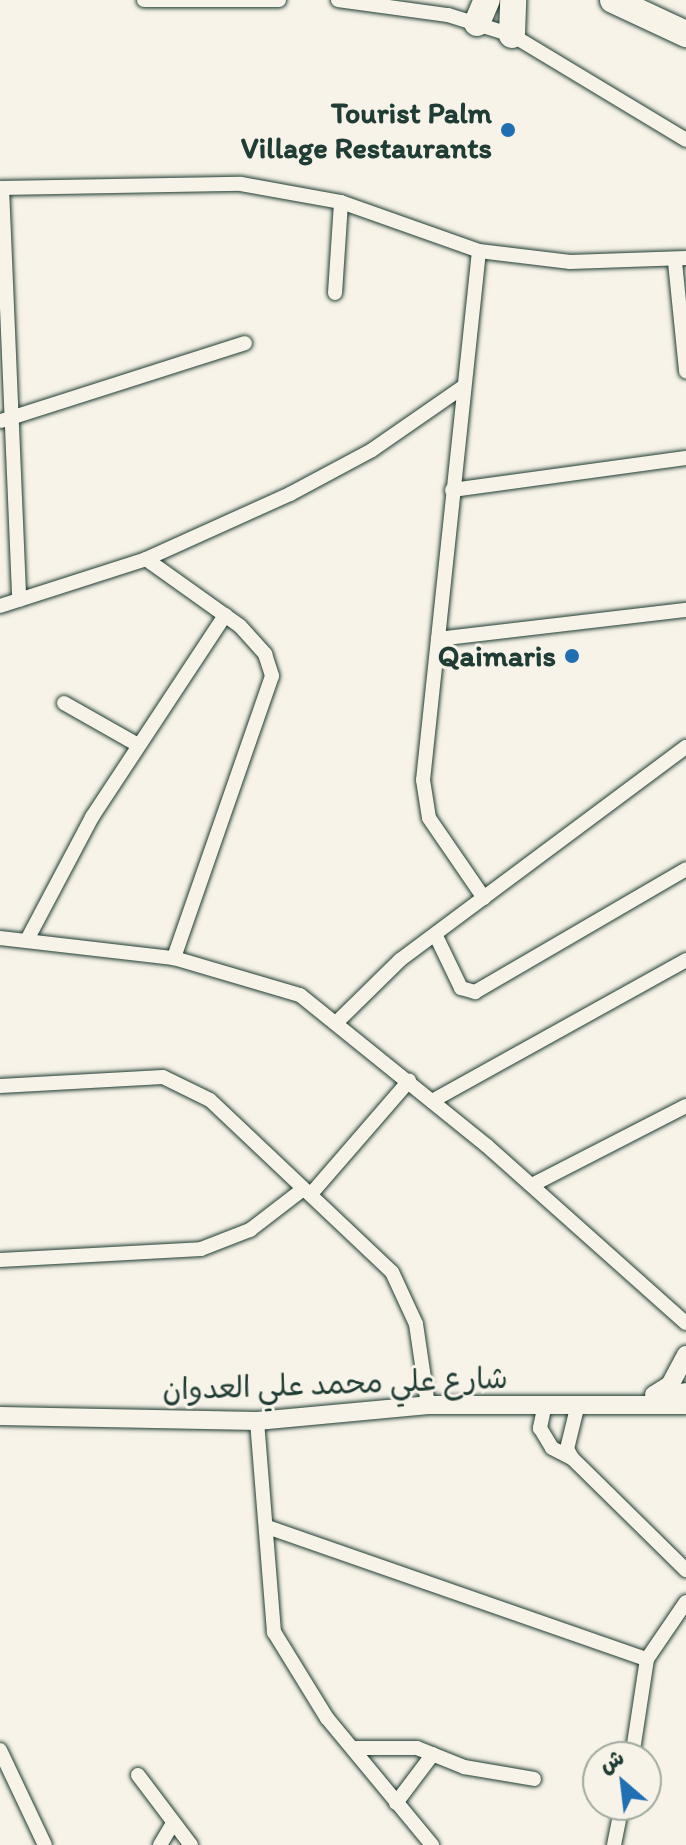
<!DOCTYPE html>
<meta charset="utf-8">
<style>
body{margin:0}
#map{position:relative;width:686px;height:1845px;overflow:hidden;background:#f7f3e8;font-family:Itim,"Playpen Sans Arabic",sans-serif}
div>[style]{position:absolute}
.roads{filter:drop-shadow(0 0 2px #1f3d34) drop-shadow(0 0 2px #1f3d34)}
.minor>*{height:14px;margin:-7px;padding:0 7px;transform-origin:7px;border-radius:7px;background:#f7f3e8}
.tertiary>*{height:18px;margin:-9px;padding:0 9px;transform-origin:9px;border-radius:9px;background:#f7f3e8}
.motorway>*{height:26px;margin:-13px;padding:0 13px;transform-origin:13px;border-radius:13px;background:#f7f3e8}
.dots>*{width:22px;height:22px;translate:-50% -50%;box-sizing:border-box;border:4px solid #f7f3e8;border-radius:50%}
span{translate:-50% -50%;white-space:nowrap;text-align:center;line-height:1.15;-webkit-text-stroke:6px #f7f3e8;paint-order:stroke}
.poi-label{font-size:30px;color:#1f3d34;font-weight:700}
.right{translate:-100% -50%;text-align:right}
.street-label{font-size:30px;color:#1f3d34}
.north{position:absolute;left:582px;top:1741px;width:80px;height:80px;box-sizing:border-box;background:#f7f3e8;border:2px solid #a1aaa0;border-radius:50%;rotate:332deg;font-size:22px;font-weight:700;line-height:32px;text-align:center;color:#1f3d34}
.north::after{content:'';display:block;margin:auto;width:28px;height:36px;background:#1f6fb2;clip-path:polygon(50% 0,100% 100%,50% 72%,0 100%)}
</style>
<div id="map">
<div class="roads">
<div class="minor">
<i style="left:144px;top:0;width:135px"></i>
<i style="left:338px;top:0;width:111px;rotate:7.8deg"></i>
<i style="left:448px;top:15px;width:67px;rotate:17.4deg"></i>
<i style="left:512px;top:35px;width:203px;rotate:31.1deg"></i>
<i style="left:0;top:188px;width:241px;rotate:-1deg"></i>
<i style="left:241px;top:184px;width:102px;rotate:10.2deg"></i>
<i style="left:341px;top:202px;width:146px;rotate:19.5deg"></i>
<i style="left:479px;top:251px;width:92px;rotate:6.9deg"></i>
<i style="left:570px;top:262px;width:116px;rotate:-2deg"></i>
<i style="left:2px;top:188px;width:412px;rotate:87.6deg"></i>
<i style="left:479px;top:251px;width:532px;rotate:96.04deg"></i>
<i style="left:423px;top:780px;width:38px;rotate:81deg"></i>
<i style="left:429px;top:818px;width:97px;rotate:55.5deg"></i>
<i style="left:675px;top:262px;width:110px;rotate:84.2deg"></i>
<i style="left:335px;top:293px;width:91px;rotate:-86.2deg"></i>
<i style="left:1px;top:421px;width:256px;rotate:-17.7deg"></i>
<i style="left:452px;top:490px;width:236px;rotate:-7.8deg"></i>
<i style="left:146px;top:559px;width:115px;rotate:35.5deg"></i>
<i style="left:240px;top:626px;width:38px;rotate:48deg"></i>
<i style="left:265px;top:654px;width:23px;rotate:72deg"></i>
<i style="left:272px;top:676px;width:299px;rotate:109.2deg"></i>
<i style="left:0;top:606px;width:153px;rotate:-17.8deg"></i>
<i style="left:146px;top:559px;width:158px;rotate:-24.3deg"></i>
<i style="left:290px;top:494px;width:93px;rotate:-28.2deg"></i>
<i style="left:372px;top:450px;width:111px;rotate:-34.7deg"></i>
<i style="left:438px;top:639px;width:250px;rotate:-6.7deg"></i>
<i style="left:64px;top:703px;width:85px;rotate:29.6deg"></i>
<i style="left:436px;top:936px;width:58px;rotate:64.3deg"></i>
<i style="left:461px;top:988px;width:15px;rotate:16deg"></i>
<i style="left:475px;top:992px;width:244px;rotate:-30.2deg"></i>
<i style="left:0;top:938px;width:175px;rotate:6.6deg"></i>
<i style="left:174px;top:958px;width:131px;rotate:16.4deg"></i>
<i style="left:300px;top:995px;width:240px;rotate:38.9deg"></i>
<i style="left:487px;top:1146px;width:266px;rotate:41.7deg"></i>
<i style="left:28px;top:938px;width:137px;rotate:-62.1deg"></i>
<i style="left:92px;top:817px;width:242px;rotate:-56.6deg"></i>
<i style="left:339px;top:1020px;width:86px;rotate:-44.5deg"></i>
<i style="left:400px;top:960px;width:357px;rotate:-36.7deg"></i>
<i style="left:0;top:1086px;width:163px;rotate:-3.2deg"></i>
<i style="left:163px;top:1077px;width:52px;rotate:26.1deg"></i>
<i style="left:210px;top:1100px;width:250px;rotate:43.4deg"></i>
<i style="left:392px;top:1272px;width:57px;rotate:65.2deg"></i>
<i style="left:416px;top:1324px;width:82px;rotate:81.6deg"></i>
<i style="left:432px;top:1101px;width:291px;rotate:-29deg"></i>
<i style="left:532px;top:1185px;width:173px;rotate:-27.2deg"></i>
<i style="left:311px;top:1194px;width:150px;rotate:-49.1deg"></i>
<i style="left:0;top:1260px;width:201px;rotate:-3.1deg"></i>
<i style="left:201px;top:1249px;width:53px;rotate:-21.2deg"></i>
<i style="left:250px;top:1230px;width:66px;rotate:-37.6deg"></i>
<i style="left:545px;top:1404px;width:25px;rotate:102deg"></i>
<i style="left:540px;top:1428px;width:23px;rotate:59deg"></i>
<i style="left:552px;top:1448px;width:22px;rotate:27deg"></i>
<i style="left:572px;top:1458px;width:160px;rotate:44.5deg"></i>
<i style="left:257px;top:1421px;width:212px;rotate:85.4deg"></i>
<i style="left:274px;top:1632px;width:101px;rotate:58.4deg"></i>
<i style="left:327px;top:1718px;width:165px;rotate:50.4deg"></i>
<i style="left:572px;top:1458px;width:10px;rotate:-119deg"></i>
<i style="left:567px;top:1449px;width:46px;rotate:-76.3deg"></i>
<i style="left:270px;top:1528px;width:399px;rotate:19.2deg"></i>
<i style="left:355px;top:1748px;width:62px"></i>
<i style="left:417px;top:1748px;width:51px;rotate:22deg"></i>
<i style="left:464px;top:1767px;width:71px;rotate:9.7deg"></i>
<i style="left:0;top:1750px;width:105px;rotate:64.7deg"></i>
<i style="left:632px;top:1757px;width:99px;rotate:-81.3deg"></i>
<i style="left:647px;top:1659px;width:69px;rotate:-55.6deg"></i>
<i style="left:138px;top:1775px;width:88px;rotate:52.9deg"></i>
<i style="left:396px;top:1803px;width:61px;rotate:-52.9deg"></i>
<i style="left:160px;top:1845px;width:26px;rotate:-59deg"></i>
<i style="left:614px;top:1845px;width:41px;rotate:-78.7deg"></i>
</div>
<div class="tertiary">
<i style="left:654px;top:1395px;width:19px;rotate:-32deg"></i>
<i style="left:670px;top:1385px;width:34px;rotate:-62deg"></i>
<i style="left:655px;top:1396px;width:31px;rotate:-7deg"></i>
<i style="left:0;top:1416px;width:257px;rotate:1.1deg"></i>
<i style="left:257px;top:1421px;width:172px;rotate:-5.3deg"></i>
<i style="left:428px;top:1405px;width:258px"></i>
</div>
<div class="motorway">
<i style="left:613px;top:0;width:81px;rotate:25deg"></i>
<i style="left:477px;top:23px;width:25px;rotate:-67deg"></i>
<i style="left:512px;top:35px;width:35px;rotate:-88deg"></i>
</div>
</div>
<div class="dots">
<i style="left:508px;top:130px;background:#1f6fb2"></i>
<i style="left:572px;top:656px;background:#1f6fb2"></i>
</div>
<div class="poi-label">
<span class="right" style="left:492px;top:130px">Tourist Palm<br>Village Restaurants</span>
<span class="right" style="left:556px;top:656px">Qaimaris</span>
</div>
<div class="street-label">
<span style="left:335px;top:1384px;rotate:-2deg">شارع علي محمد علي العدوان</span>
</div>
<div class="north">ش</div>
</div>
